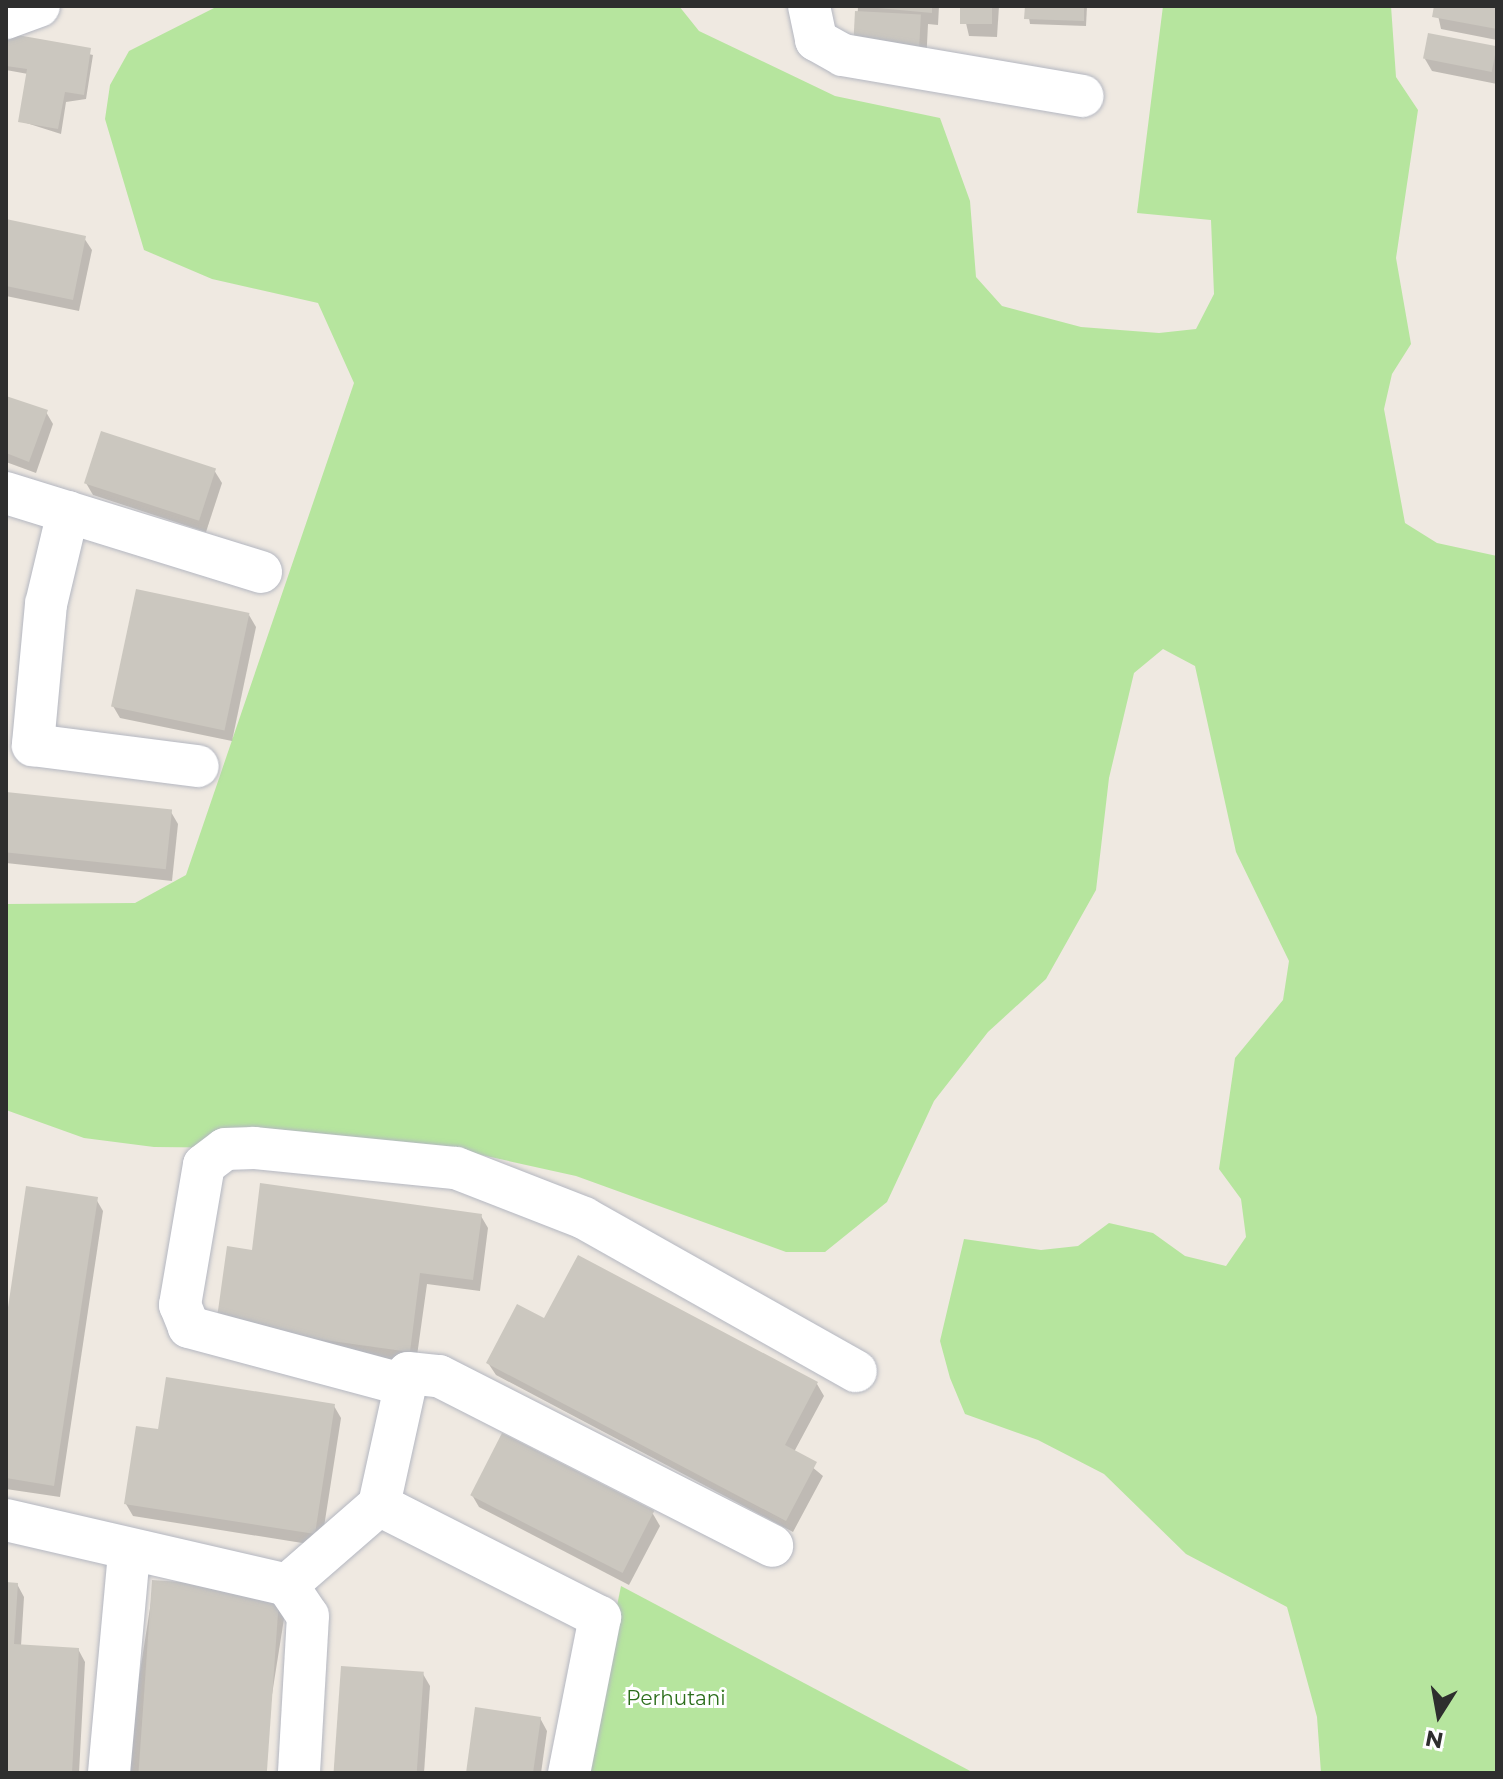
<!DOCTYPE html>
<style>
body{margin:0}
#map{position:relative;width:1503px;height:1779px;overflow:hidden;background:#efe9e1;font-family:Montserrat,sans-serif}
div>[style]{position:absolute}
.green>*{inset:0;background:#b6e59e}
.shadow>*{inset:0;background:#0003;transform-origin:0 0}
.building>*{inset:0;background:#cbc7bf;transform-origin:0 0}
.roads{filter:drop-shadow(0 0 2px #b4b7c1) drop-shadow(0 0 2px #b4b7c1)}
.street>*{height:42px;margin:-21px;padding:0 21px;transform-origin:21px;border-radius:21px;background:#fff}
span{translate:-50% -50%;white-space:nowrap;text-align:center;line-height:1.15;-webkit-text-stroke:6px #fff;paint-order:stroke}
.park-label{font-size:20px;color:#2c6e1b}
.frame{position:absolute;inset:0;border:8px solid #2e2e2e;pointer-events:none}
.north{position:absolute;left:1399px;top:1675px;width:80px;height:80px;-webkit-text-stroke:6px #fff;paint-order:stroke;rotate:191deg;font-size:22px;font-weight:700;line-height:32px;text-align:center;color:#2e2e2e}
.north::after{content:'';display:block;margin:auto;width:28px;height:36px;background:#2e2e2e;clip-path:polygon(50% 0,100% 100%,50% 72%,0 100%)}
</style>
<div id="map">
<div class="green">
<i style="clip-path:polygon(218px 6px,679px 6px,699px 31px,835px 96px,940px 118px,970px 201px,976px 277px,1002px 306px,1081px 327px,1159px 333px,1196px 329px,1214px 294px,1211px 220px,1137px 213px,1163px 6px,1391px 6px,1396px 77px,1418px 110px,1396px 258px,1411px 344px,1392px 374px,1384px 409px,1405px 523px,1437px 543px,1497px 556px,1497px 1773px,1321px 1773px,1317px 1717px,1287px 1607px,1186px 1554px,1104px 1474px,1038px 1440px,965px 1414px,950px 1378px,940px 1341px,964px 1239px,1041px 1250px,1078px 1246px,1109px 1223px,1153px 1233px,1185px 1256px,1226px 1266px,1246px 1237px,1241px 1199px,1219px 1169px,1235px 1058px,1283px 1000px,1289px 961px,1236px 852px,1195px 666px,1163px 649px,1134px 673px,1109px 778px,1096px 890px,1046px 979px,988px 1032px,934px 1101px,887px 1202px,825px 1252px,786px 1252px,576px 1176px,459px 1150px,154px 1147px,84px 1138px,6px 1110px,6px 904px,135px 903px,186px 875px,354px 383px,318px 303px,212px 279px,144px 250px,105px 119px,110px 85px,129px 51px)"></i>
<i style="clip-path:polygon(621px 1586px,974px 1773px,583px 1773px)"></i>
</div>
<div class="shadow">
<i style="clip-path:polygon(858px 6px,939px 6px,938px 25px,928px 24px,926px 65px,856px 50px)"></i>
<i style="clip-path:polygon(962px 6px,999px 6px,997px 37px,969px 36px)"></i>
<i style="clip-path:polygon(1027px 6px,1087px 6px,1086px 26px,1030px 24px)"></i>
<i style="clip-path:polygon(1436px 6px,1497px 6px,1497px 40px,1441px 29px)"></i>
<i style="clip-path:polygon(6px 35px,93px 55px,86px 99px,66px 102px,61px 134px,20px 121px,28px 74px,6px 70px)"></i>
<i style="clip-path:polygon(1497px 48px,1497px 84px,1432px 71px,1425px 59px)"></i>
<i style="clip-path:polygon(6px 221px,84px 238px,92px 250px,79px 311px,6px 296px)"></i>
<i style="clip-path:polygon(6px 398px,46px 412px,53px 424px,36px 473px,6px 462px)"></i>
<i style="clip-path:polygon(214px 470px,222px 483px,206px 532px,93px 495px,86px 483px)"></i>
<i style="clip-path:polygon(249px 615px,256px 627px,232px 741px,120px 718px,113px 706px)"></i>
<i style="clip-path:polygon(6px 794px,171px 812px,178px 824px,172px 881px,6px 863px)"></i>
<i style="clip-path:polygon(96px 1199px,103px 1211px,60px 1497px,6px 1489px,6px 1332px)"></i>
<i style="clip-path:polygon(481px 1216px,488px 1228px,480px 1291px,427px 1284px,416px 1363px,226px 1337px)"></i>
<i style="clip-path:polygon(488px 1363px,817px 1384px,824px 1396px,794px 1452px,823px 1476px,793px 1532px,496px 1375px)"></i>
<i style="clip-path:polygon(334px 1406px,341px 1418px,321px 1546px,133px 1516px,126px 1504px,159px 1432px)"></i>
<i style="clip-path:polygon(472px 1495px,653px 1514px,660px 1526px,629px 1585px,479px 1507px)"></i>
<i style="left:154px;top:1583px;width:134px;height:190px;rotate:9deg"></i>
<i style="clip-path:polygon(6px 1584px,17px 1584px,24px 1597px,21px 1646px,78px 1649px,85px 1662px,79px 1773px,6px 1773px)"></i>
<i style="clip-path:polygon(423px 1674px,430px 1686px,424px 1773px,336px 1773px)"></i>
<i style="clip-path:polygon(540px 1718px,547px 1731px,541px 1773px,468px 1773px)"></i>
</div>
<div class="building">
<i style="clip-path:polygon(856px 6px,932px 6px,932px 13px)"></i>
<i style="left:960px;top:6px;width:32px;height:18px"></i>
<i style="clip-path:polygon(1025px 6px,1084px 6px,1084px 21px,1024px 19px)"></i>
<i style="clip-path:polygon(1434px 6px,1497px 6px,1497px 29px,1432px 17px)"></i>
<i style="left:855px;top:11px;width:66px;height:39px;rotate:3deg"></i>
<i style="clip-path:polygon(6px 33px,91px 48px,84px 95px,65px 92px,58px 129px,18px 122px,27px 69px,6px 66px)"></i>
<i style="left:1428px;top:33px;width:70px;height:26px;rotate:11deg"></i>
<i style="clip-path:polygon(6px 219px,86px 236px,73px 300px,6px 286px)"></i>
<i style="clip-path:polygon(6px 396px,48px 410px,29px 462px,6px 453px)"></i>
<i style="left:101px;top:431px;width:121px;height:55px;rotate:18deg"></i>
<i style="left:136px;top:589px;width:116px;height:120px;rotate:12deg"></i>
<i style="left:6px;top:792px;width:167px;height:60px;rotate:6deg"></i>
<i style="clip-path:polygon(260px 1183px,482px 1214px,473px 1280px,420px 1273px,410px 1352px,216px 1325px,227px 1246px,252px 1250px)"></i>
<i style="clip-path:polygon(26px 1186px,98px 1197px,54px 1486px,6px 1478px,6px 1321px)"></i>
<i style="clip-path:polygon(578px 1255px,818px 1382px,785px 1445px,817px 1462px,786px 1521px,486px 1363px,517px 1304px,544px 1318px)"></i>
<i style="clip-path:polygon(166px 1377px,335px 1404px,315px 1534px,124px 1504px,136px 1426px,158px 1429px)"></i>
<i style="left:502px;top:1433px;width:171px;height:70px;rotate:27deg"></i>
<i style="left:152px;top:1580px;width:128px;height:193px;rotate:4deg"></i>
<i style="clip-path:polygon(6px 1582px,18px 1583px,14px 1644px,79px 1648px,72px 1773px,6px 1773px)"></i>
<i style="left:341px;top:1666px;width:83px;height:107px;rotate:4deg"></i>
<i style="clip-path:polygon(475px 1707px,541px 1717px,533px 1773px,466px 1773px)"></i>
</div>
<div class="roads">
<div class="street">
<i style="left:809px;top:6px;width:35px;rotate:78deg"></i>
<i style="left:816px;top:40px;width:31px;rotate:29deg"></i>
<i style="left:843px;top:55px;width:243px;rotate:9.7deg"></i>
<i style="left:6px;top:18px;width:35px;rotate:-20deg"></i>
<i style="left:6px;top:493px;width:267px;rotate:17.2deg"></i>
<i style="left:68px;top:512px;width:95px;rotate:103.4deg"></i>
<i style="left:46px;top:604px;width:142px;rotate:95.3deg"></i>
<i style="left:33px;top:745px;width:166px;rotate:7.3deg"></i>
<i style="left:405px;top:1385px;width:224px;rotate:-165deg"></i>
<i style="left:189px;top:1327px;width:24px;rotate:-112deg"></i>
<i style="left:180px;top:1305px;width:142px;rotate:-80.3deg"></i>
<i style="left:204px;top:1165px;width:26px;rotate:-37deg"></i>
<i style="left:225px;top:1149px;width:29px;rotate:-2deg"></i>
<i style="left:254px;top:1148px;width:203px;rotate:5.7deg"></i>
<i style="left:456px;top:1168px;width:137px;rotate:21.3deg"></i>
<i style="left:584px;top:1218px;width:312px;rotate:29.4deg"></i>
<i style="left:379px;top:1505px;width:135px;rotate:-77.6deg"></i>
<i style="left:408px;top:1373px;width:31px;rotate:6deg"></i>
<i style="left:439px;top:1376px;width:374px;rotate:27deg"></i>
<i style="left:6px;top:1520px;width:288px;rotate:13deg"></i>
<i style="left:287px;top:1585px;width:37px;rotate:56deg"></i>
<i style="left:308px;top:1616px;width:157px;rotate:93.3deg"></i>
<i style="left:287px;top:1585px;width:122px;rotate:-41deg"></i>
<i style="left:379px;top:1505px;width:248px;rotate:26.9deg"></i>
<i style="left:600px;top:1617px;width:159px;rotate:101.2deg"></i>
<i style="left:109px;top:1773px;width:221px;rotate:-84.8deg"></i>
</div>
</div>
<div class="park-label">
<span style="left:676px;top:1698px">Perhutani</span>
</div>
<div class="frame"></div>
<div class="north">N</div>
</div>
